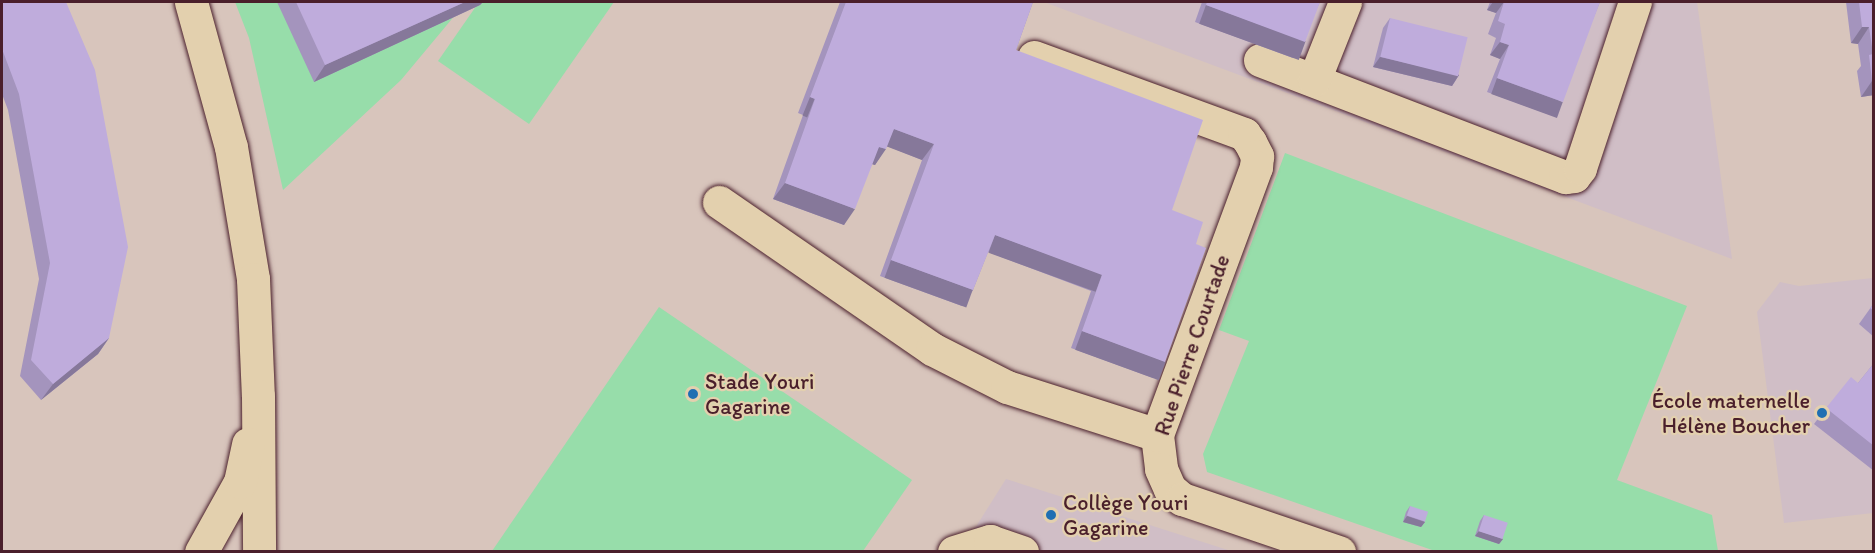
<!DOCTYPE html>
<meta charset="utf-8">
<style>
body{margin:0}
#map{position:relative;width:1875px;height:553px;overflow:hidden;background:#d8c5bc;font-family:Itim,sans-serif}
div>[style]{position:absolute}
.built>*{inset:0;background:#d0bec6}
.green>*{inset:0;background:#97ddaa}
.roads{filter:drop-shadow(0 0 2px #4a1f2b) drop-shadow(0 0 2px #4a1f2b)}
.minor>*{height:33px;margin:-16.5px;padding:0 16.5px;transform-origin:16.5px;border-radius:16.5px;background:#e3d0ae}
.wall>*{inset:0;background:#a494bd}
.shaded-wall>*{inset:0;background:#86789a;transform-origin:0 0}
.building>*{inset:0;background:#bfacdc;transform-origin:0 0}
.dots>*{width:16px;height:16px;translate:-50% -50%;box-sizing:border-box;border:3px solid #e3d0ae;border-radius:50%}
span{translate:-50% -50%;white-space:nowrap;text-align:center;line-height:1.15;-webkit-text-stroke:4.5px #e3d0ae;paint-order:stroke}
.street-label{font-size:22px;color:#4a1f2b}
.poi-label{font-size:22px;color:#4a1f2b}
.left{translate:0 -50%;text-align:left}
.right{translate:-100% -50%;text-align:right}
.frame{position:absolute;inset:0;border:3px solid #4a1f2b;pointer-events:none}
</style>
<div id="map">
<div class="built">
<i style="clip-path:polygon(1044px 2px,1697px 2px,1732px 259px)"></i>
<i style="clip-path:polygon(1873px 278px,1873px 513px,1784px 523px,1757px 312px,1780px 282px,1799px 286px)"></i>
<i style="clip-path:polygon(1006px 479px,1231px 551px,960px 552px)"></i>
</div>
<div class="green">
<i style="clip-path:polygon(235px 2px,466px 2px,401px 80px,283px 190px,249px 38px)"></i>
<i style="clip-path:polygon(479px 2px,614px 2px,529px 124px,438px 61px)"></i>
<i style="clip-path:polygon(1285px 153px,1687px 306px,1617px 480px,1712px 515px,1718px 551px,1435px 551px,1207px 472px,1203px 454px,1249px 341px,1219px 330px)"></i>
<i style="clip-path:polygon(659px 307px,912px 480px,863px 551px,492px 551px)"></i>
</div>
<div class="roads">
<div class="minor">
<i style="left:191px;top:2px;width:150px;rotate:74.6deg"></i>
<i style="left:231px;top:147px;width:134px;rotate:80.5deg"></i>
<i style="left:253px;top:279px;width:117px;rotate:87.6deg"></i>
<i style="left:258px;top:396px;width:156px;rotate:89.6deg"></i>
<i style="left:1034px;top:57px;width:224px;rotate:20.1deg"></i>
<i style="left:1244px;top:134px;width:10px;rotate:53deg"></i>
<i style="left:1250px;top:142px;width:16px;rotate:63deg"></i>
<i style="left:1257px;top:156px;width:11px;rotate:95deg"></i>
<i style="left:1256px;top:167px;width:286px;rotate:110.3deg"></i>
<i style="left:1157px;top:435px;width:34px;rotate:83deg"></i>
<i style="left:1161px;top:469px;width:22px;rotate:66deg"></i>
<i style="left:1170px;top:489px;width:16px;rotate:40deg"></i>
<i style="left:1182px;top:499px;width:166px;rotate:18.7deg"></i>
<i style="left:1260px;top:60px;width:327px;rotate:21deg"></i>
<i style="left:1565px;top:177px;width:9px;rotate:-6deg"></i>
<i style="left:1574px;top:176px;width:10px;rotate:-53deg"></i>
<i style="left:1580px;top:168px;width:175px;rotate:-71.7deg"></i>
<i style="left:1314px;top:80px;width:84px;rotate:-68.3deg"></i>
<i style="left:719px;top:202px;width:259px;rotate:34.6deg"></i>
<i style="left:932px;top:349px;width:84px;rotate:26.9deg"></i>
<i style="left:1007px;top:387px;width:157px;rotate:17.7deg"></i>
<i style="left:201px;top:552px;width:80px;rotate:-60.9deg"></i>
<i style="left:240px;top:482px;width:39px;rotate:-78deg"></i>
<i style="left:954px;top:552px;width:38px;rotate:-17deg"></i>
<i style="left:990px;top:541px;width:34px;rotate:19deg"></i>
</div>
</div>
<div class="wall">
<i style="clip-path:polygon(2px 2px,109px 338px,98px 354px,41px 400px,20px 376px,39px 279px,8px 110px,2px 94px)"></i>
<i style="clip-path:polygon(277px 2px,483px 2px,480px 5px,314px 82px)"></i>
<i style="clip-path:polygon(840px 2px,1033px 2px,1016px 50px,1172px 210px,1153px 378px,1071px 348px,1091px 291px,988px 252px,973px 290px,962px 306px,880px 276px,922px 160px,887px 146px,875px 165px,872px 164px,844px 225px,773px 199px,803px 115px,798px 113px)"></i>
<i style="clip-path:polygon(1202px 2px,1320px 2px,1293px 58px,1195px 22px)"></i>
<i style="clip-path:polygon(1490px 2px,1600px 2px,1553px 116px,1487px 92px,1500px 59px,1490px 55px,1496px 38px,1488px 34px,1496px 13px,1487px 10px)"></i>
<i style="clip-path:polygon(1846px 2px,1874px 2px,1874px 95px,1861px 97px,1857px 71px,1861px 66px,1858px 44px,1851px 43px)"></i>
<i style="clip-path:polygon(1390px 18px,1459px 75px,1452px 86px,1373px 67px,1383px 28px)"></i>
<i style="clip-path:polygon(1874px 303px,1874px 337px,1859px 324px)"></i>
<i style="clip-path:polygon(1874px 363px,1874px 471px,1814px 424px,1826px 408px,1858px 383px)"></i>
<i style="clip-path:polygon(1410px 506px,1425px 522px,1421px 527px,1403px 522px,1406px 512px)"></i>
<i style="clip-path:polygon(1484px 515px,1503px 539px,1499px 544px,1475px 536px,1480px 521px)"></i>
</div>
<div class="shaded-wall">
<i style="clip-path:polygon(465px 2px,483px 2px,480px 5px,314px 82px,325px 65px)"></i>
<i style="clip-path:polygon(1493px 2px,1504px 2px,1496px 13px,1487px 10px)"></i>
<i style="left:1206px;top:5px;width:106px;height:20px;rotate:20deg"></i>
<i style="clip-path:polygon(1862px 27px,1869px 27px,1858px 44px,1851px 43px)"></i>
<i style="clip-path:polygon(1500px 42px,1509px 45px,1500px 59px,1490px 55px)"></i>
<i style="clip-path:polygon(1380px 57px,1459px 75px,1452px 86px,1373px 67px)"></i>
<i style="left:1497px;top:78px;width:70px;height:17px;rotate:20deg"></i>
<i style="clip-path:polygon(1872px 81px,1874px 81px,1874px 95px,1861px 97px)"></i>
<i style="left:810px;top:97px;width:5px;height:20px;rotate:22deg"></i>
<i style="clip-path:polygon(894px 129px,934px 144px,922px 160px,883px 145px)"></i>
<i style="clip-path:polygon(879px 147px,886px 149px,875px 165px,868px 163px)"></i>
<i style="clip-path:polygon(785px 183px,855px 209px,844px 225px,773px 199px)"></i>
<i style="left:995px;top:235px;width:114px;height:19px;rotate:20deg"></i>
<i style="left:891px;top:260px;width:87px;height:19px;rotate:20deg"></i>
<i style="left:1082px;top:331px;width:89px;height:20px;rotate:20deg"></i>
<i style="clip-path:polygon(109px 338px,98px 354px,41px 400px,53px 384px)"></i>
<i style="clip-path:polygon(1407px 516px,1425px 522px,1421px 527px,1403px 522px)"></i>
<i style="clip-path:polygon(1479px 531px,1503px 539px,1499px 544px,1475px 536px)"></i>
</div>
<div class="building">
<i style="clip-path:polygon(2px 2px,66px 2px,95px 70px,128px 247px,109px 338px,53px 384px,31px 360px,50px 263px,19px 94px,2px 49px)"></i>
<i style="clip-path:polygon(296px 2px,465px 2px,325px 65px)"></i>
<i style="clip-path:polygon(846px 2px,1033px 2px,1016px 50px,1203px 120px,1172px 210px,1203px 222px,1196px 244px,1206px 248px,1165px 362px,1082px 331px,1102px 275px,995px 235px,973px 290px,891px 260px,934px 144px,894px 129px,886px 149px,879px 147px,855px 209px,785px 183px,815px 99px,810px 97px)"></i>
<i style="clip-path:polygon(1207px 2px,1320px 2px,1305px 42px,1206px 5px)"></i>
<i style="clip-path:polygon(1504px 2px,1600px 2px,1563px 102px,1497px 78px,1509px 45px,1500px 42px,1505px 24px,1498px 21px)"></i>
<i style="clip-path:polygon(1859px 2px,1874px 2px,1874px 81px,1872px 81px,1869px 55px,1873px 54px,1869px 27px,1862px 27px)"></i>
<i style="left:1390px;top:18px;width:80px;height:40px;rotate:14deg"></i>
<i style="clip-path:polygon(1874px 303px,1874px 311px,1870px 308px)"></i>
<i style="clip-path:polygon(1874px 363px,1874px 446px,1826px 408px,1851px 377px,1858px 383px)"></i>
<i style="left:1410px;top:506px;width:19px;height:10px;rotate:18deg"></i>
<i style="left:1484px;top:515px;width:25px;height:17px;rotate:18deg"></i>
</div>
<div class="dots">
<i style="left:693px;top:394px;background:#1f6fb2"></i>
<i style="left:1822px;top:413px;background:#1f6fb2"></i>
<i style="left:1051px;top:515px;background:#1f6fb2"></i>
</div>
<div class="street-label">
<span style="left:1192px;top:345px;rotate:-71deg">Rue Pierre Courtade</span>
</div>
<div class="poi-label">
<span class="left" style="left:705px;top:394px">Stade Youri<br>Gagarine</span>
<span class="right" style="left:1810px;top:413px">École maternelle<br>Hélène Boucher</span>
<span class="left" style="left:1063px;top:515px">Collège Youri<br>Gagarine</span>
</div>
<div class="frame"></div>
</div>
